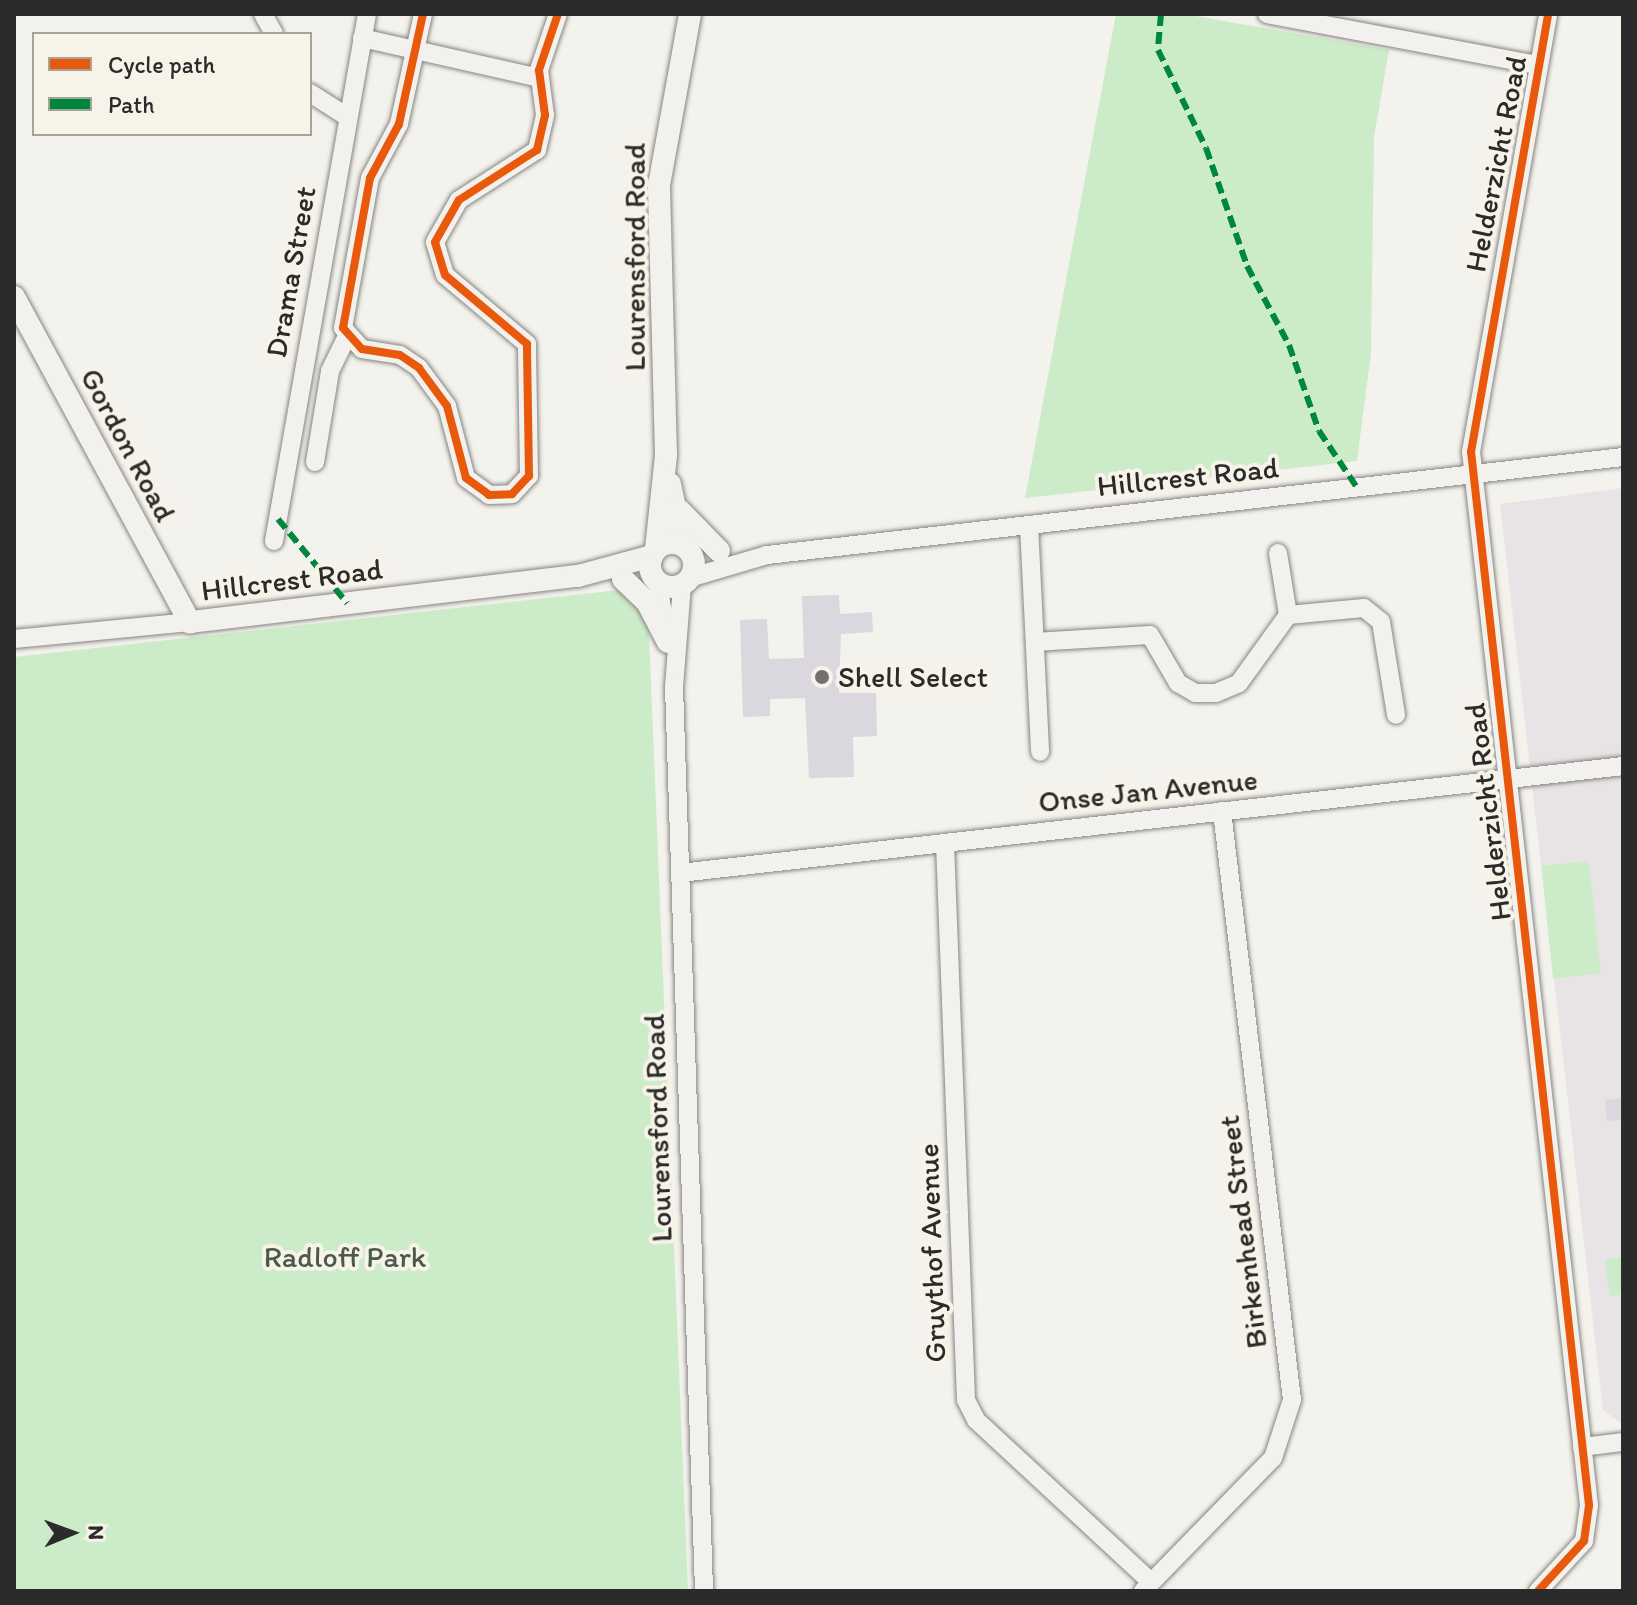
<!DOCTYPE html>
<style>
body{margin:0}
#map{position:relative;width:1637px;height:1605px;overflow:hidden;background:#f4f2ec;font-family:Itim,sans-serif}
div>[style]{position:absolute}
.built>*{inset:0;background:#e8e4e5}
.green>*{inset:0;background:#ccebc8;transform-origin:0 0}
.building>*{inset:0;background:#dad7de}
.roads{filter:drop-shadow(0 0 2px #858582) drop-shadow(0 0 2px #858582)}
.minor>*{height:18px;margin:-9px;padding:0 9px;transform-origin:9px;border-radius:9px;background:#f2f1ed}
.tertiary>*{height:22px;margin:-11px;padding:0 11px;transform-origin:11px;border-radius:11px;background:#f2f1ed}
.tertiary>.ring{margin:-11px;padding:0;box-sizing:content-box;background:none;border:22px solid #f2f1ed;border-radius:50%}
.quiet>*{height:6px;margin-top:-3px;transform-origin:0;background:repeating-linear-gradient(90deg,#00873e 0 12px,transparent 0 18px)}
.cycleway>*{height:8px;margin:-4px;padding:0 4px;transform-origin:4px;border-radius:4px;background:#e8590c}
.dots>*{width:22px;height:22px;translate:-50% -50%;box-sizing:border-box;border:4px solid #f7f3e8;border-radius:50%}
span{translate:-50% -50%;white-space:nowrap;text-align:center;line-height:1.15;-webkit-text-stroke:8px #f7f3e8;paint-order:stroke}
.street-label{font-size:30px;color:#2b2b2b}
.poi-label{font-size:30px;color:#2b2b2b}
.left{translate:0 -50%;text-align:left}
.park-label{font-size:30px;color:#4b5a4b}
.frame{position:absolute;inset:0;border:16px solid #2b2b2b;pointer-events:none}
.legend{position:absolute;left:32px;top:32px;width:280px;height:104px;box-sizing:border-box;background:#f7f3e8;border:2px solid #a5a39c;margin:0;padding:10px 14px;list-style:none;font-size:24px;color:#2b2b2b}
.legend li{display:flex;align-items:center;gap:16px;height:40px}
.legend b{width:40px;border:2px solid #a5a39c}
.north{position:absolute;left:32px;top:1493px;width:80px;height:80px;-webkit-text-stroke:6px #f7f3e8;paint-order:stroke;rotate:89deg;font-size:22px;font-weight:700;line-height:32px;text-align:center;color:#2b2b2b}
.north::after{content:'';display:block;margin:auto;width:28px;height:36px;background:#2b2b2b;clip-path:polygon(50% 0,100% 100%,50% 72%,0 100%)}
</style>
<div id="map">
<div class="built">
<i style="clip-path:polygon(1623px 488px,1623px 1422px,1619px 1422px,1603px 1410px,1500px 504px)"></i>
</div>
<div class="green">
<i style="clip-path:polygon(1116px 14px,1184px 14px,1389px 50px,1374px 137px,1371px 353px,1357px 461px,1025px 498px)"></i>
<i style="clip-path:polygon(619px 590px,648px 617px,649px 634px,688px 1591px,14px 1591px,14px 657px)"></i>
<i style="left:1589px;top:861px;width:113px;height:48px;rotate:84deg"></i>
<i style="clip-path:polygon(1623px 1257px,1623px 1294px,1610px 1296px,1605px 1260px)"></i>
</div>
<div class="building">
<i style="clip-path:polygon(839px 595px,840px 614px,872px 612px,873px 632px,841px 634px,839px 693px,876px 693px,877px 736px,853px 737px,854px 777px,809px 778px,805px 698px,770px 699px,770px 716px,743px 717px,740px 620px,767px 619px,769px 659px,804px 658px,802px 596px)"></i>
<i style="clip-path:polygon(1623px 1098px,1623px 1120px,1607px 1121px,1605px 1100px)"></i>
</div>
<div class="roads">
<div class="minor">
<i style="left:263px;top:14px;width:23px;rotate:61deg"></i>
<i style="left:423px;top:14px;width:113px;rotate:102.3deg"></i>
<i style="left:399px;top:124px;width:61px;rotate:118.2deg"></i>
<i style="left:370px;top:178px;width:152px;rotate:100.2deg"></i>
<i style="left:343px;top:328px;width:28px;rotate:48deg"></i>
<i style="left:362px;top:349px;width:38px;rotate:9deg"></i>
<i style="left:400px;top:355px;width:23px;rotate:34deg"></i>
<i style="left:419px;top:368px;width:47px;rotate:53.6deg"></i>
<i style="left:447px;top:406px;width:74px;rotate:75.2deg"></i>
<i style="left:466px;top:478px;width:29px;rotate:36deg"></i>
<i style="left:489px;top:495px;width:23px;rotate:-2deg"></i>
<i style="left:512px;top:494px;width:25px;rotate:-47deg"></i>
<i style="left:529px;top:476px;width:132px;rotate:-90.9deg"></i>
<i style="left:527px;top:344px;width:107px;rotate:-139.9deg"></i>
<i style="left:445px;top:275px;width:34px;rotate:-107deg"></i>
<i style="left:435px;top:242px;width:48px;rotate:-60.3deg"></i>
<i style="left:459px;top:200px;width:93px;rotate:-32.7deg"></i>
<i style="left:537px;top:150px;width:36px;rotate:-77deg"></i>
<i style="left:545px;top:115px;width:45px;rotate:-97.6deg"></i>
<i style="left:539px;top:70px;width:59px;rotate:-71.3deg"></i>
<i style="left:1267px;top:14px;width:276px;rotate:10.7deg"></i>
<i style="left:362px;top:38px;width:181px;rotate:12.7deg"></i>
<i style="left:310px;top:93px;width:43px;rotate:32.6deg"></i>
<i style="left:315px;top:462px;width:92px;rotate:-80.6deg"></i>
<i style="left:330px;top:371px;width:39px;rotate:-64deg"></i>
<i style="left:1029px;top:525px;width:227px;rotate:87.2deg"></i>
<i style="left:274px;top:541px;width:535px;rotate:-79.99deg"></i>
<i style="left:1278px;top:553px;width:63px;rotate:80.8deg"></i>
<i style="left:689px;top:578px;width:81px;rotate:-16.4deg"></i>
<i style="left:767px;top:555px;width:862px;rotate:-6.53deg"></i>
<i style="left:658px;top:582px;width:52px;rotate:81.1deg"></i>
<i style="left:682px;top:585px;width:101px;rotate:94.5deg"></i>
<i style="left:674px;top:686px;width:905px;rotate:88.1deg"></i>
<i style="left:14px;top:639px;width:177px;rotate:-5.5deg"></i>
<i style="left:1035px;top:642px;width:115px;rotate:-3.5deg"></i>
<i style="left:1150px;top:635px;width:56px;rotate:59.7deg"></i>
<i style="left:1178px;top:683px;width:20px;rotate:30deg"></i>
<i style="left:1195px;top:693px;width:21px"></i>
<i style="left:1216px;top:693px;width:25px;rotate:-23deg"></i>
<i style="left:1239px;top:683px;width:84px;rotate:-54.2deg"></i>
<i style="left:1288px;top:615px;width:76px;rotate:-5.3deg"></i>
<i style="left:1364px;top:608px;width:22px;rotate:39deg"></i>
<i style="left:1381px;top:622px;width:94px;rotate:80.8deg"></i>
<i style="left:945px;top:843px;width:557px;rotate:87.84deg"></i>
<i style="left:966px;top:1400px;width:22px;rotate:63deg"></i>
<i style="left:976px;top:1420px;width:238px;rotate:42.8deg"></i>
<i style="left:680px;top:873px;width:949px;rotate:-6.47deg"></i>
<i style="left:1582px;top:1447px;width:41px;rotate:-7deg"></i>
<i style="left:1143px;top:1591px;width:186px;rotate:-45.7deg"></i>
<i style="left:1273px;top:1458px;width:61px;rotate:-71.9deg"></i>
<i style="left:1292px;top:1400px;width:593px;rotate:-96.78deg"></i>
<i style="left:1538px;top:1591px;width:68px;rotate:-47.4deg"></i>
<i style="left:1584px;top:1541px;width:36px;rotate:-82deg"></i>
<i style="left:1589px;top:1505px;width:1060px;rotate:-96.39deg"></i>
<i style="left:1471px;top:452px;width:445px;rotate:-80deg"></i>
</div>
<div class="tertiary">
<i style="left:14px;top:297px;width:370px;rotate:61.6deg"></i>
<i style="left:190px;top:622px;width:391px;rotate:-6.8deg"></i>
<i style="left:578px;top:576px;width:77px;rotate:-15.1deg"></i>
<i style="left:670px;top:484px;width:63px;rotate:78.2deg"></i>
<i style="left:679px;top:510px;width:57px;rotate:45.7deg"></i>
<i class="ring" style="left:650px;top:543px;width:22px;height:22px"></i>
<i style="left:656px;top:549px;width:95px;rotate:-83.9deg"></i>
<i style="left:666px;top:455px;width:270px;rotate:-91.5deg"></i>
<i style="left:659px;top:185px;width:174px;rotate:-79.7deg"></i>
<i style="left:623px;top:579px;width:33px;rotate:44deg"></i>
<i style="left:647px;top:602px;width:45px;rotate:62.3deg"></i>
</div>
</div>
<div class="quiet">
<i style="left:1161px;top:14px;width:36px;rotate:95deg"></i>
<i style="left:1158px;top:50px;width:109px;rotate:63.9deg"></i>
<i style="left:1206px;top:148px;width:125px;rotate:70.8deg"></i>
<i style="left:1247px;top:266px;width:89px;rotate:62deg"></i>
<i style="left:1289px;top:345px;width:91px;rotate:70.8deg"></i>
<i style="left:1319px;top:431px;width:70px;rotate:56.1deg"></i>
<i style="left:278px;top:519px;width:109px;rotate:50.6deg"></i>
</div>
<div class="cycleway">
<i style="left:423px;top:14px;width:113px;rotate:102.3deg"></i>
<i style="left:399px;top:124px;width:61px;rotate:118.2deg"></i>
<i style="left:370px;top:178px;width:152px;rotate:100.2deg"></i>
<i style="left:343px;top:328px;width:28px;rotate:48deg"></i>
<i style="left:362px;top:349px;width:38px;rotate:9deg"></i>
<i style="left:400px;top:355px;width:23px;rotate:34deg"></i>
<i style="left:419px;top:368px;width:47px;rotate:53.6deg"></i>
<i style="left:447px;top:406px;width:74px;rotate:75.2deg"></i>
<i style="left:466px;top:478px;width:29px;rotate:36deg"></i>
<i style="left:489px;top:495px;width:23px;rotate:-2deg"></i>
<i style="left:512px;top:494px;width:25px;rotate:-47deg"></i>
<i style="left:529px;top:476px;width:132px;rotate:-90.9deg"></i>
<i style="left:527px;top:344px;width:107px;rotate:-139.9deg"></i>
<i style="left:445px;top:275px;width:34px;rotate:-107deg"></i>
<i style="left:435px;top:242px;width:48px;rotate:-60.3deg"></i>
<i style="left:459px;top:200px;width:93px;rotate:-32.7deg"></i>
<i style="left:537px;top:150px;width:36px;rotate:-77deg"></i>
<i style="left:545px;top:115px;width:45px;rotate:-97.6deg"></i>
<i style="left:539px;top:70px;width:59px;rotate:-71.3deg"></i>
<i style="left:1538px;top:1591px;width:68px;rotate:-47.4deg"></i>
<i style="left:1584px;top:1541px;width:36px;rotate:-82deg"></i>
<i style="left:1589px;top:1505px;width:1060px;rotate:-96.39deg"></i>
<i style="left:1471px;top:452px;width:445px;rotate:-80deg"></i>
</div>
<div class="dots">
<i style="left:822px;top:677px;background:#71716f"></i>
</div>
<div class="street-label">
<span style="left:1496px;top:164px;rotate:-79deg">Helderzicht Road</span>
<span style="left:635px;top:257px;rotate:-90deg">Lourensford Road</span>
<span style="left:291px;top:272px;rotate:-80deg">Drama Street</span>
<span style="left:128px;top:445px;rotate:62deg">Gordon Road</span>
<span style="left:1188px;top:477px;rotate:-6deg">Hillcrest Road</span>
<span style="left:292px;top:580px;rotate:-7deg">Hillcrest Road</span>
<span style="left:1148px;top:791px;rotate:-6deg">Onse Jan Avenue</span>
<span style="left:1488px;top:812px;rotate:-97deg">Helderzicht Road</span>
<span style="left:658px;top:1128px;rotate:-92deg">Lourensford Road</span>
<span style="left:1243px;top:1232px;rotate:-97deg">Birkenhead Street</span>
<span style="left:932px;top:1253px;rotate:-92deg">Gruythof Avenue</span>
</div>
<div class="poi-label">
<span class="left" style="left:838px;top:677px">Shell Select</span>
</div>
<div class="park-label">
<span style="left:345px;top:1257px">Radloff Park</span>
</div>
<div class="frame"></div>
<ul class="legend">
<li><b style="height:10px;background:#e8590c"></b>Cycle path</li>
<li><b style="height:10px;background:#00873e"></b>Path</li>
</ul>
<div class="north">N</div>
</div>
